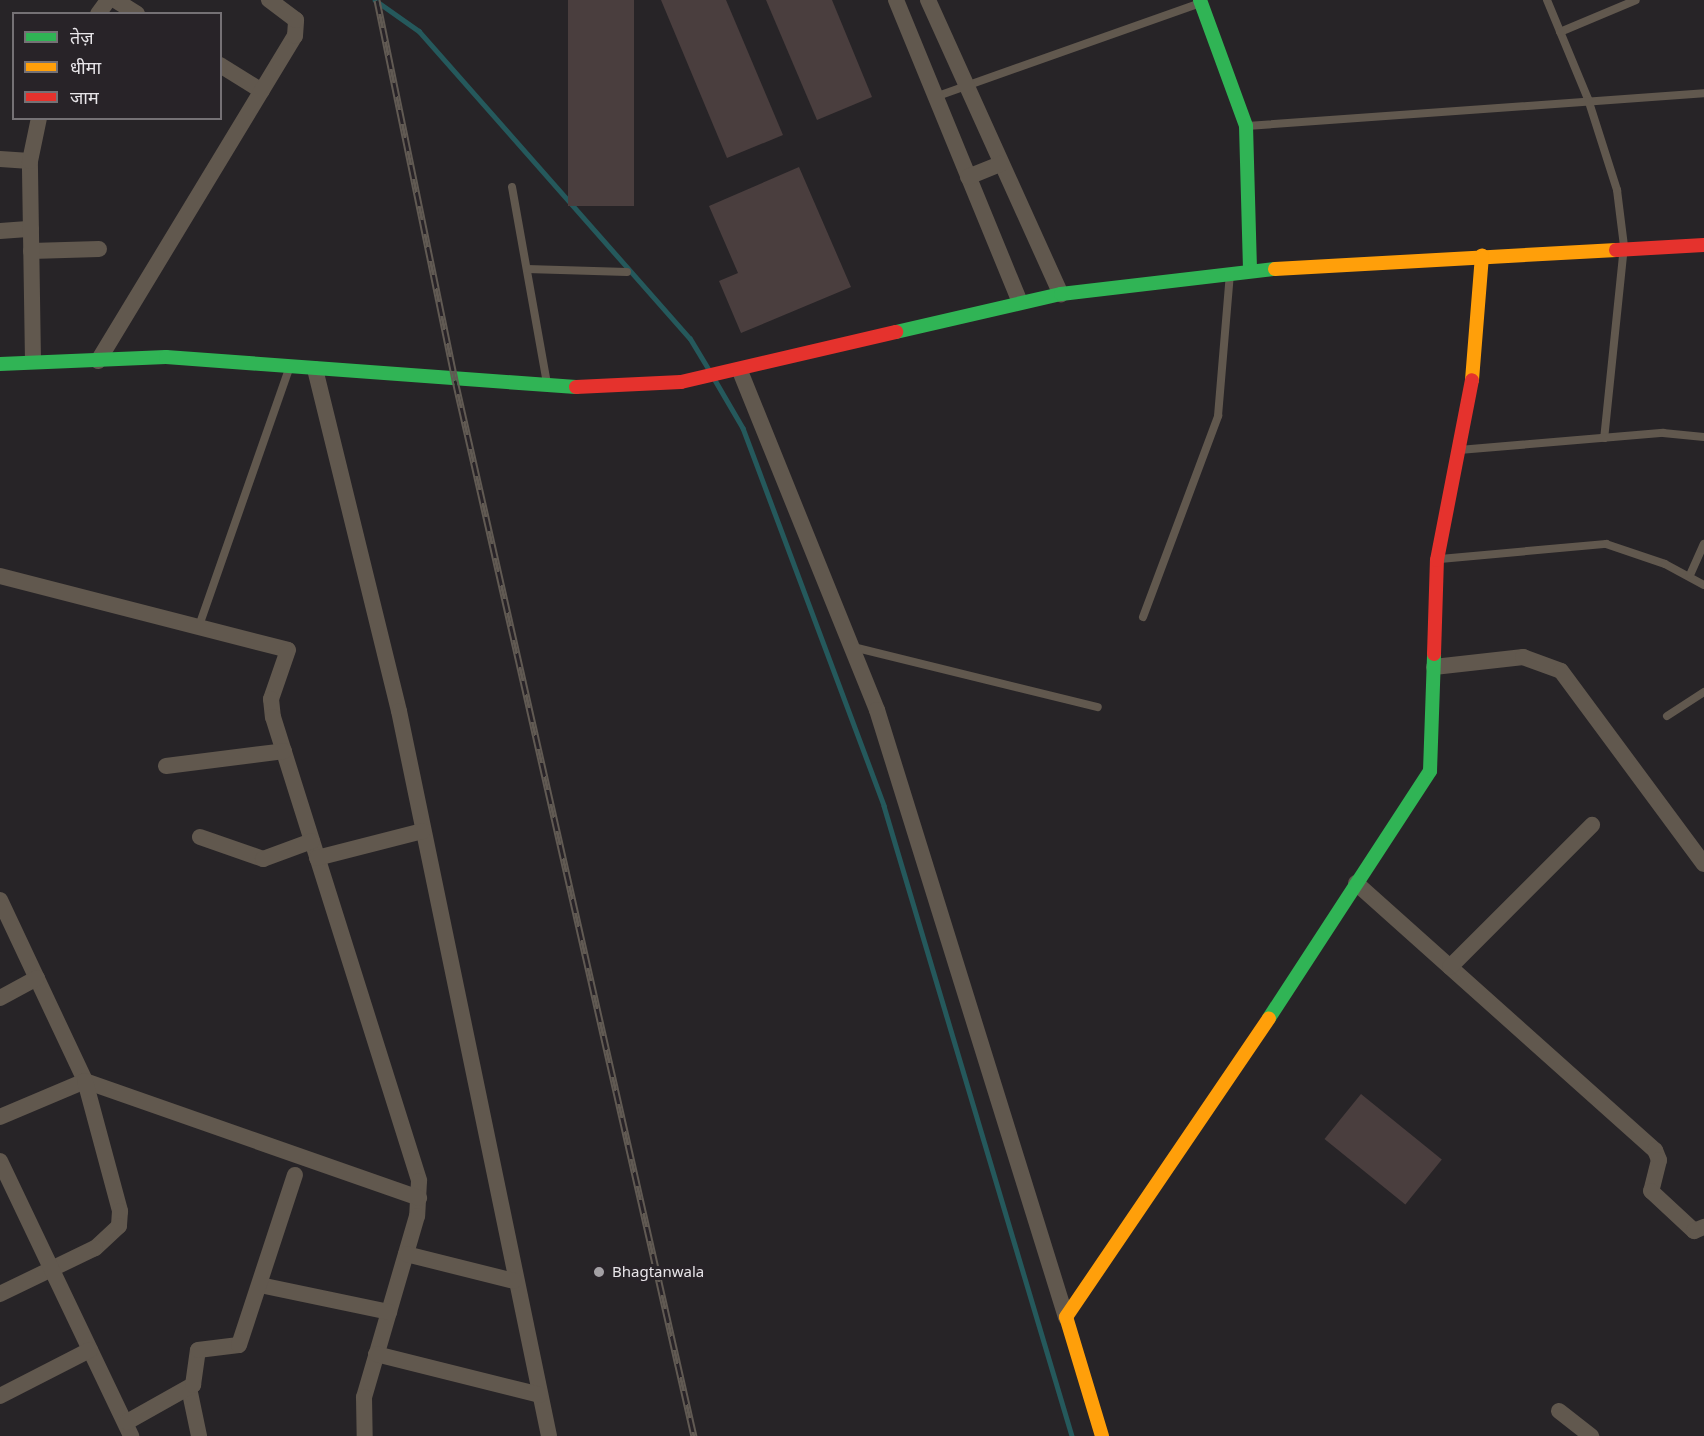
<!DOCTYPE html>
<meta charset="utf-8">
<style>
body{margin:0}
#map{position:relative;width:1704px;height:1436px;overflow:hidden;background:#272427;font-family:"Noto Sans","Noto Sans Devanagari",sans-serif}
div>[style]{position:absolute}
.stream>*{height:4.5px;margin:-2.25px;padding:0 2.25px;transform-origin:2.25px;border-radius:2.25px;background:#25595c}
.building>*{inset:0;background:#4a3e3e;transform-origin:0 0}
.lane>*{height:8px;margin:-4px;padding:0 4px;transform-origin:4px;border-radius:4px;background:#61584e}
.street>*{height:16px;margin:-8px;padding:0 8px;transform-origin:8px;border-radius:8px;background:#61584e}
.fast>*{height:14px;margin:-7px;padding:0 7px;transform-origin:7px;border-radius:7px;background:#30b455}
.slow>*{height:14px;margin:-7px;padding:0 7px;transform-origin:7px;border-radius:7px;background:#ff9f0a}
.jam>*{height:14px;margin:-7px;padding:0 7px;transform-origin:7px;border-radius:7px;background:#e5322d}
.rail>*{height:7px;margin-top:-3.5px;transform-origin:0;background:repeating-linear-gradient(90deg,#282328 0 14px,#615a53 0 28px);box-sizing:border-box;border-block:2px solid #615a53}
.dots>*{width:16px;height:16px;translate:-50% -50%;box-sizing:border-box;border:3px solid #282328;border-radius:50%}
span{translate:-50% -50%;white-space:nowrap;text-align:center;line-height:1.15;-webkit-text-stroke:6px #282328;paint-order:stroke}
.poi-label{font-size:15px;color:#e8e5e9}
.left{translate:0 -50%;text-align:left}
.legend{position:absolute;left:12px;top:12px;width:210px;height:108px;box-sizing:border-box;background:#282328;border:2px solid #757175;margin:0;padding:8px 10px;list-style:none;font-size:18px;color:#e8e5e9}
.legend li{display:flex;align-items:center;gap:12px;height:30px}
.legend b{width:30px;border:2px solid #757175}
</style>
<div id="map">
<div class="stream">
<i style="left:375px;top:0;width:54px;rotate:35.2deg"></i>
<i style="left:419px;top:31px;width:409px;rotate:48.6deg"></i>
<i style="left:690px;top:338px;width:35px;rotate:59deg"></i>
<i style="left:715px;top:380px;width:56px;rotate:59.7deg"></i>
<i style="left:743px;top:428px;width:403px;rotate:69.5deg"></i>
<i style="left:884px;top:806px;width:657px;rotate:73.38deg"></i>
</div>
<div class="building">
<i style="left:568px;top:0;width:66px;height:206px"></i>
<i style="clip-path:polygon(661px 0,726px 0,783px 135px,727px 158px)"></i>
<i style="clip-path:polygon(766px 0,832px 0,872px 97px,817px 120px)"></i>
<i style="clip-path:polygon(799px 167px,851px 287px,741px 333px,719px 281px,738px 273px,709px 206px)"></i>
<i style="left:1361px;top:1094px;width:104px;height:58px;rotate:39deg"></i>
</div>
<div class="lane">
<i style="left:1547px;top:0;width:107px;rotate:67.5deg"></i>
<i style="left:1588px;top:99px;width:96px;rotate:72.3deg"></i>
<i style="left:1617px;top:190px;width:56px;rotate:82.9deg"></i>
<i style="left:1624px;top:246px;width:193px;rotate:95.9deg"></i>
<i style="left:1560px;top:32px;width:82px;rotate:-22.8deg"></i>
<i style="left:935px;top:97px;width:281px;rotate:-19.5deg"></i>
<i style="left:1247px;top:126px;width:458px;rotate:-4.1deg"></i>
<i style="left:512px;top:187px;width:199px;rotate:79.9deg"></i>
<i style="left:527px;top:269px;width:100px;rotate:1.7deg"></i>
<i style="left:1459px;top:450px;width:205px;rotate:-4.8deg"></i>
<i style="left:1663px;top:433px;width:41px;rotate:5.6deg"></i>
<i style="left:1440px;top:559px;width:167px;rotate:-5.2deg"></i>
<i style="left:1606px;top:544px;width:62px;rotate:18.7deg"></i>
<i style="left:1665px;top:564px;width:44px;rotate:28.3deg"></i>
<i style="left:1690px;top:575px;width:34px;rotate:-66deg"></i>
<i style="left:1143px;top:617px;width:215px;rotate:-69.5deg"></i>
<i style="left:1218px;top:416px;width:144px;rotate:-85.2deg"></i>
<i style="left:200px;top:623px;width:269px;rotate:-70.7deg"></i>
<i style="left:853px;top:647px;width:252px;rotate:13.8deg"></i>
<i style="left:1667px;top:716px;width:44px;rotate:-33deg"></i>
</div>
<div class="street">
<i style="left:115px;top:0;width:26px;rotate:32deg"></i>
<i style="left:896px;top:0;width:326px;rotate:67.7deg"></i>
<i style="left:928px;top:0;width:323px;rotate:65.7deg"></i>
<i style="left:98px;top:14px;width:17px;rotate:-54deg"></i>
<i style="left:220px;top:65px;width:49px;rotate:31.8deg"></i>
<i style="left:0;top:159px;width:30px;rotate:4deg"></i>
<i style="left:968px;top:177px;width:35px;rotate:-22deg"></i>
<i style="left:0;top:231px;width:31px;rotate:-4deg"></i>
<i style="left:31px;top:251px;width:68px;rotate:-1.7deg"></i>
<i style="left:33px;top:361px;width:200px;rotate:-90.9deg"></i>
<i style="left:30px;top:161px;width:44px;rotate:-78.2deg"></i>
<i style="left:98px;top:361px;width:380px;rotate:-58.8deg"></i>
<i style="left:295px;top:36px;width:16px;rotate:-86deg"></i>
<i style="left:296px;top:20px;width:34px;rotate:-143deg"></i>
<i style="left:315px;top:369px;width:352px;rotate:76.2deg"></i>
<i style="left:399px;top:711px;width:740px;rotate:78.31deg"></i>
<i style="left:740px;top:371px;width:366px;rotate:68deg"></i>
<i style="left:877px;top:710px;width:636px;rotate:72.71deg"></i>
<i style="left:0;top:576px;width:297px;rotate:14.4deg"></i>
<i style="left:288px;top:650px;width:52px;rotate:109.1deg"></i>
<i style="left:271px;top:699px;width:18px;rotate:84deg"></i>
<i style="left:273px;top:717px;width:486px;rotate:72.5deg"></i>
<i style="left:419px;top:1181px;width:35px;rotate:93deg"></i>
<i style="left:417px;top:1216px;width:189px;rotate:106.3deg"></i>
<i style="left:364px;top:1397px;width:39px;rotate:89deg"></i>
<i style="left:1434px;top:667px;width:90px;rotate:-6.4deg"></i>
<i style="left:1523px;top:657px;width:40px;rotate:20.2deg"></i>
<i style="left:1561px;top:671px;width:240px;rotate:53.5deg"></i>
<i style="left:166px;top:766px;width:119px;rotate:-7.2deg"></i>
<i style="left:200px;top:837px;width:67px;rotate:19.2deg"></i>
<i style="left:263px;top:859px;width:52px;rotate:-20.2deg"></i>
<i style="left:317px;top:858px;width:109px;rotate:-14.3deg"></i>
<i style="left:1356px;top:883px;width:401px;rotate:41.8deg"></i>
<i style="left:1655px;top:1150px;width:11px;rotate:68deg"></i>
<i style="left:1659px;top:1160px;width:32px;rotate:104deg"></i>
<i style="left:1651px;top:1191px;width:59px;rotate:42.9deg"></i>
<i style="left:1694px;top:1231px;width:11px;rotate:-22deg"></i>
<i style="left:0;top:900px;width:200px;rotate:64.8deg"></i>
<i style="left:85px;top:1081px;width:354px;rotate:19.3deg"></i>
<i style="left:1450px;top:967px;width:201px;rotate:-45deg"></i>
<i style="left:0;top:998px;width:42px;rotate:-28.4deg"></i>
<i style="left:0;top:1117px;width:92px;rotate:-23deg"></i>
<i style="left:85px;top:1081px;width:135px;rotate:74.9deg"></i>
<i style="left:120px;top:1211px;width:15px;rotate:94deg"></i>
<i style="left:119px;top:1226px;width:33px;rotate:137deg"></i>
<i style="left:95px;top:1248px;width:106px;rotate:154.2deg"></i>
<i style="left:0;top:1161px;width:305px;rotate:64.5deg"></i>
<i style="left:406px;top:1254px;width:111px;rotate:14deg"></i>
<i style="left:260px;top:1285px;width:132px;rotate:11.8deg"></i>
<i style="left:376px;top:1354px;width:169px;rotate:14deg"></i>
<i style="left:189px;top:1388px;width:49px;rotate:78.2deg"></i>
<i style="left:0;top:1396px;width:101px;rotate:-27.1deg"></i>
<i style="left:1559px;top:1411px;width:41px;rotate:38deg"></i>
<i style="left:127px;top:1422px;width:76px;rotate:-29.3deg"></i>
<i style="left:193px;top:1385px;width:35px;rotate:-82deg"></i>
<i style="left:198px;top:1350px;width:41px;rotate:-7deg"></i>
<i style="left:239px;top:1345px;width:179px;rotate:-71.8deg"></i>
</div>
<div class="fast">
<i style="left:1200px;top:0;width:134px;rotate:69.9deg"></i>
<i style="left:1246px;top:126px;width:144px;rotate:88.4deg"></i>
<i style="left:896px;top:332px;width:169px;rotate:-13deg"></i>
<i style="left:1061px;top:294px;width:215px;rotate:-6.7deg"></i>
<i style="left:0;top:364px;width:166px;rotate:-2.4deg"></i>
<i style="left:166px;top:357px;width:411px;rotate:4.2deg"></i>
<i style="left:1269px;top:1018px;width:295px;rotate:-56.9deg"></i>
<i style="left:1430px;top:771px;width:117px;rotate:-88deg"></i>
</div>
<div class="slow">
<i style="left:1275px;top:269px;width:342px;rotate:-3.2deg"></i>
<i style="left:1472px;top:380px;width:125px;rotate:-85.4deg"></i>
<i style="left:1102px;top:1436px;width:124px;rotate:-106.8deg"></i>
<i style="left:1066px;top:1317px;width:361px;rotate:-55.8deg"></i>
</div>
<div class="jam">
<i style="left:1616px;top:250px;width:88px;rotate:-3.3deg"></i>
<i style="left:576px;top:387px;width:105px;rotate:-2.7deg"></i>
<i style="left:681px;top:382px;width:221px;rotate:-13.1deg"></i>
<i style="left:1434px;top:654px;width:94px;rotate:-88.2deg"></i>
<i style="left:1437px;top:560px;width:183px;rotate:-79deg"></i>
</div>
<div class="rail">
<i style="left:377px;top:0;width:388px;rotate:78.4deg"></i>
<i style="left:455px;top:380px;width:1083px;rotate:77.25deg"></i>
</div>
<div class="dots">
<i style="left:599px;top:1272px;background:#a4a1a5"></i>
</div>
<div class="poi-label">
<span class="left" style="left:612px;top:1272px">Bhagtanwala</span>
</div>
<ul class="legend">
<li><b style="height:8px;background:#30b455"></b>तेज़</li>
<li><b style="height:8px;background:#ff9f0a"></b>धीमा</li>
<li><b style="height:8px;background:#e5322d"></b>जाम</li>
</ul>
</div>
